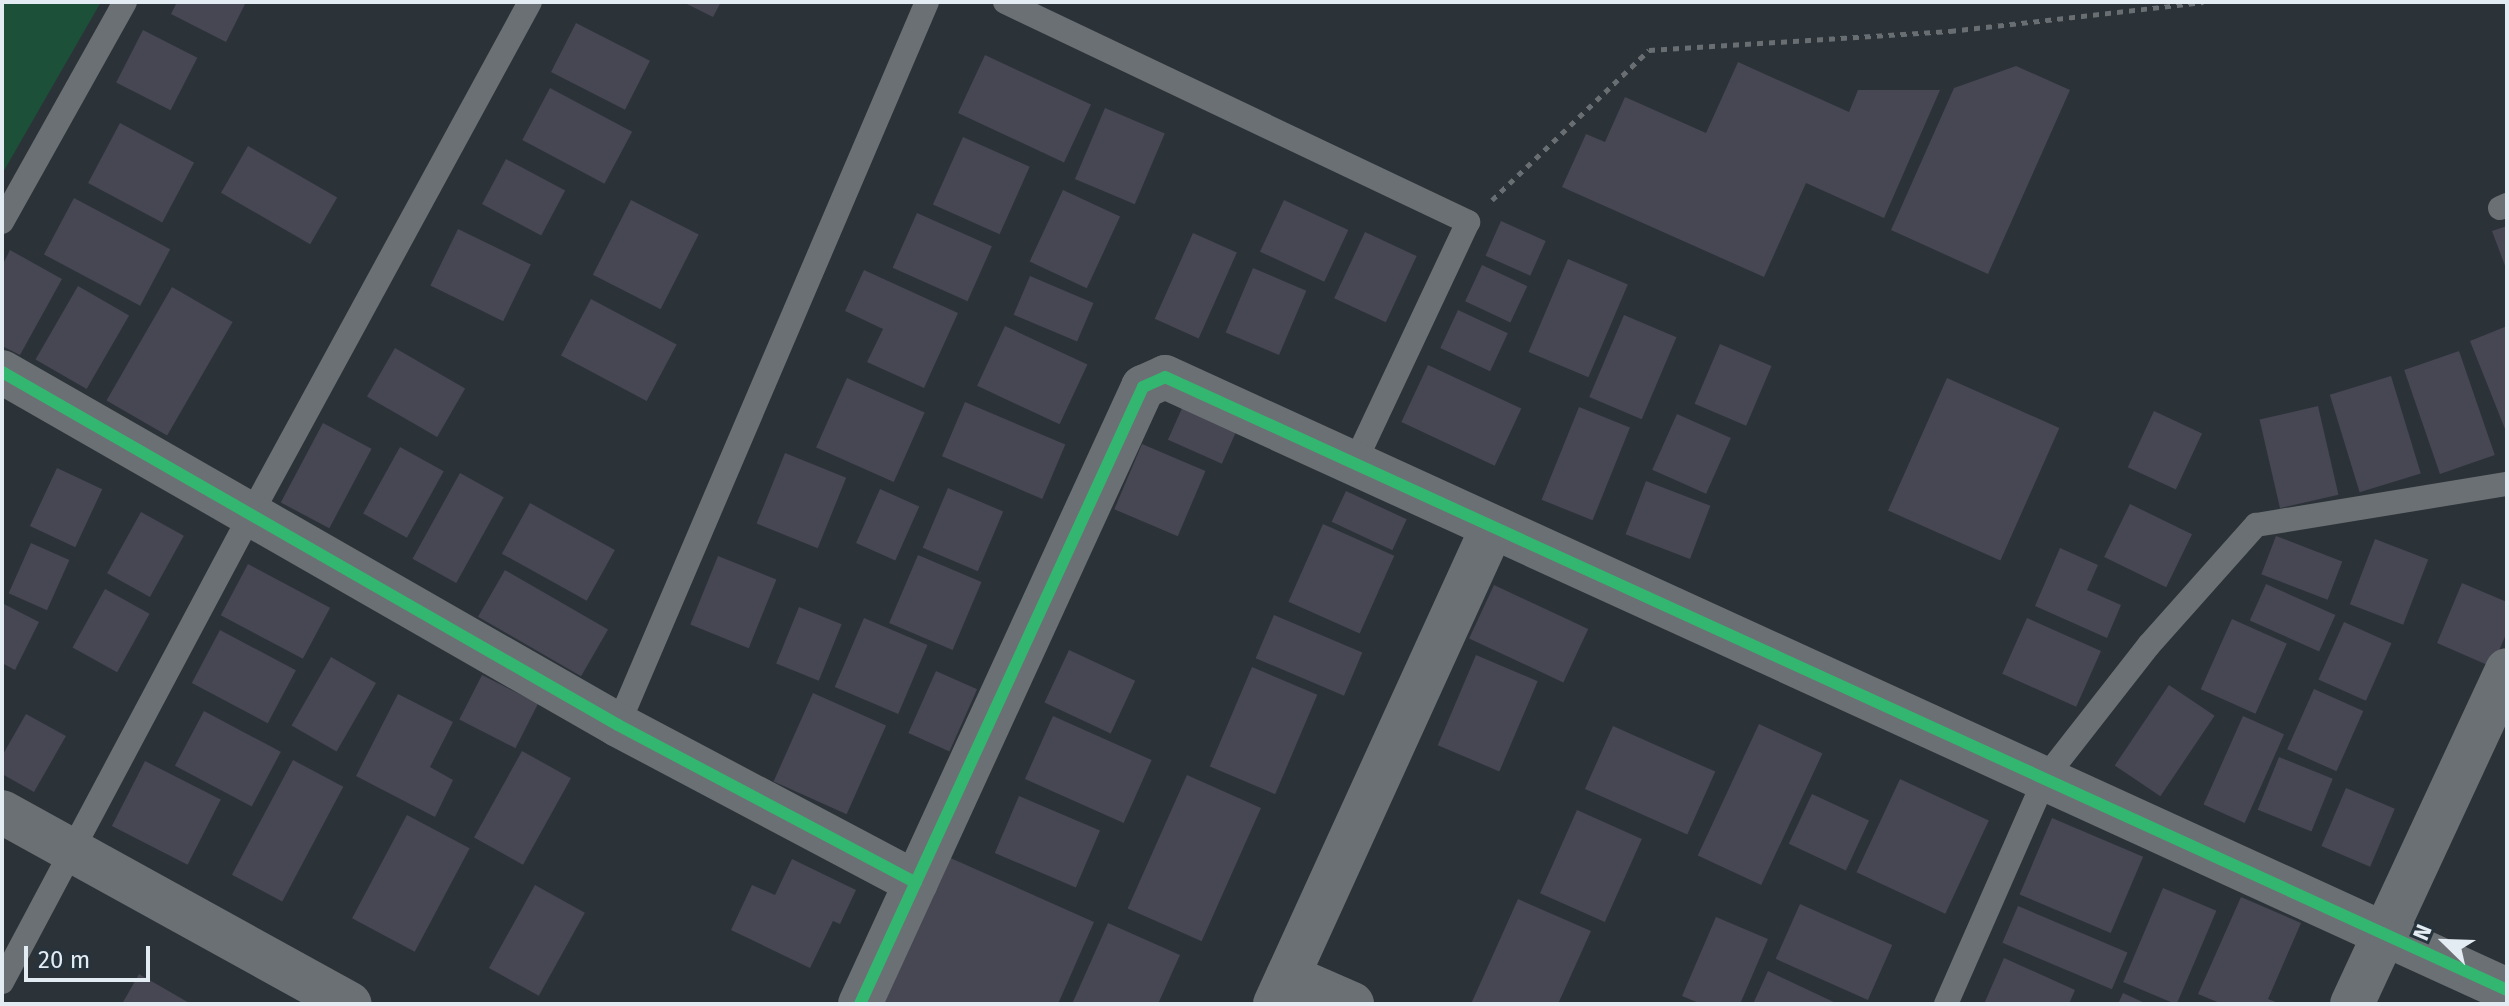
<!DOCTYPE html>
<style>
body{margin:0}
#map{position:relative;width:2509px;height:1006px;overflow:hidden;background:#2b3238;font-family:"Fira Sans",sans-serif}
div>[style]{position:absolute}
.green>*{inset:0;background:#1d5038}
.building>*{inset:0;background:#474653;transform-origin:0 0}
.path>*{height:5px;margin-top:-2.5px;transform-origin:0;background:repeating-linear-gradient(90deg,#686e72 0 6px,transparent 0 12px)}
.service>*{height:24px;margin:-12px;padding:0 12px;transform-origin:12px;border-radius:12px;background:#6b7074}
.minor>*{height:44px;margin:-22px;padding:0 22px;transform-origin:22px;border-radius:22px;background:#6b7074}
.cycleway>*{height:12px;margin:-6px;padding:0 6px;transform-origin:6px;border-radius:6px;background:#33b770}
span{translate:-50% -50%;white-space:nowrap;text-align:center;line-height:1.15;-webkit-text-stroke:8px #26333d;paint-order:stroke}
.frame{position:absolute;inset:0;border:4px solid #e4ecf3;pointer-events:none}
.north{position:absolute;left:2405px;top:902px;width:80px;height:80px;-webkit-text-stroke:6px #26333d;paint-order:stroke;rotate:293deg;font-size:22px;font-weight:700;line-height:32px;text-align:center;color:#e4ecf3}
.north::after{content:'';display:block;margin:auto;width:28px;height:36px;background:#e4ecf3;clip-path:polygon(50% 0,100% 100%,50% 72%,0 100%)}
.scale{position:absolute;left:24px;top:946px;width:126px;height:36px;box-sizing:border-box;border:4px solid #e4ecf3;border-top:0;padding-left:10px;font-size:24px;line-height:28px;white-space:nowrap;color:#e4ecf3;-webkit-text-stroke:6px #26333d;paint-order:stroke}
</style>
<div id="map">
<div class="green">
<i style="clip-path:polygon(2px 2px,101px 2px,2px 174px)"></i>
</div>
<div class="building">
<i style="clip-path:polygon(177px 2px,246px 2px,226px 42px,171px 14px)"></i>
<i style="clip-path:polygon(683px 2px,721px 2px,713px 17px)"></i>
<i style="left:576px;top:23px;width:83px;height:55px;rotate:27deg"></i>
<i style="left:143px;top:30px;width:61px;height:59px;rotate:27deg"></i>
<i style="left:985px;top:55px;width:117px;height:64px;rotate:25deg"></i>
<i style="clip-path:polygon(1738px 62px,1849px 112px,1858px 90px,1940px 90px,1884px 218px,1806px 183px,1764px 277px,1562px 187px,1586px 134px,1605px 142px,1625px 97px,1706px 133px)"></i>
<i style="clip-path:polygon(2016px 66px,2070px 90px,1988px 274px,1891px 230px,1954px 88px)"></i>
<i style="left:550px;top:88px;width:93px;height:59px;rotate:28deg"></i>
<i style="left:1105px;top:108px;width:65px;height:77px;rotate:23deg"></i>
<i style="left:120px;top:123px;width:84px;height:68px;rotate:28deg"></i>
<i style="left:963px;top:137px;width:73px;height:74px;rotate:24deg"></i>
<i style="left:248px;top:146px;width:103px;height:54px;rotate:30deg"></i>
<i style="left:506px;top:159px;width:67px;height:51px;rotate:28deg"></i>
<i style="left:1063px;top:190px;width:63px;height:79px;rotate:25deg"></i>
<i style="left:74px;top:198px;width:109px;height:64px;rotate:28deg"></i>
<i style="left:631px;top:200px;width:76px;height:84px;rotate:27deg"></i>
<i style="left:1284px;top:200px;width:71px;height:57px;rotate:25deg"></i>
<i style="left:917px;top:213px;width:82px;height:60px;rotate:24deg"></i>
<i style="left:1501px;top:221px;width:49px;height:38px;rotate:24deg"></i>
<i style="clip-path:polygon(2507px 226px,2507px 271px,2492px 231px)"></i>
<i style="left:458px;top:229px;width:81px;height:63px;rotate:26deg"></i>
<i style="left:1365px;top:232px;width:57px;height:73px;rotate:25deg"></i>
<i style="left:1193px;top:233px;width:48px;height:94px;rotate:24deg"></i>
<i style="clip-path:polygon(10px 250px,62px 279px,20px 355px,2px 346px,2px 266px)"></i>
<i style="left:1568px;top:259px;width:65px;height:101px;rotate:23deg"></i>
<i style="left:1482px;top:265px;width:50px;height:40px;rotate:25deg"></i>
<i style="left:1253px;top:268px;width:58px;height:70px;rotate:23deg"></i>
<i style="clip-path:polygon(864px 270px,958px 313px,924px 388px,867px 362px,883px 329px,845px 311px)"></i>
<i style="left:1030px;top:276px;width:69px;height:42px;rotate:23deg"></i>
<i style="left:78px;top:286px;width:59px;height:85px;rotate:30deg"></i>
<i style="left:172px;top:287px;width:70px;height:131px;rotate:30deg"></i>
<i style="left:591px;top:299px;width:97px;height:64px;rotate:28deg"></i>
<i style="left:1458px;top:310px;width:55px;height:42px;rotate:25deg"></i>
<i style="left:1624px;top:315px;width:57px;height:89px;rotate:23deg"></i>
<i style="left:1005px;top:326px;width:91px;height:66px;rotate:25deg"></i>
<i style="clip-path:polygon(2507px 326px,2507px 434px,2470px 341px)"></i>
<i style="left:1720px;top:344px;width:56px;height:65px;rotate:23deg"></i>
<i style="left:395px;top:348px;width:81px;height:56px;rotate:30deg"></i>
<i style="left:2459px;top:351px;width:110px;height:58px;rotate:71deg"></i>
<i style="left:1428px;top:365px;width:103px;height:63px;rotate:25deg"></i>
<i style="left:2391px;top:376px;width:102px;height:64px;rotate:73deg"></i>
<i style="left:847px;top:378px;width:85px;height:76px;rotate:24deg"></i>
<i style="left:1947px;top:378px;width:123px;height:145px;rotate:24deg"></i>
<i style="left:965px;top:402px;width:109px;height:59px;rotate:23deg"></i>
<i style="left:1183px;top:406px;width:59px;height:37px;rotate:24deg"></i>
<i style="left:2318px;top:406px;width:91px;height:60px;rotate:77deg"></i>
<i style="left:1579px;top:407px;width:55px;height:100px;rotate:22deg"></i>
<i style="left:2154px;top:411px;width:53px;height:62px;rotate:25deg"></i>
<i style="left:1677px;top:414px;width:59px;height:61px;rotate:24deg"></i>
<i style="left:323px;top:423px;width:55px;height:90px;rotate:28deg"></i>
<i style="left:1142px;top:444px;width:69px;height:71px;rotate:23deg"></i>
<i style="left:400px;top:447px;width:50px;height:76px;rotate:29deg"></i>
<i style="left:785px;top:453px;width:66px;height:76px;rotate:22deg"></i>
<i style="left:57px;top:468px;width:50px;height:64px;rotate:25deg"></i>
<i style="left:460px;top:473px;width:50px;height:98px;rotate:29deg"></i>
<i style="left:1646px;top:481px;width:69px;height:57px;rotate:21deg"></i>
<i style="left:948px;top:488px;width:60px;height:65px;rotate:23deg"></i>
<i style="left:880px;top:489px;width:43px;height:59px;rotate:24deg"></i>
<i style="left:1346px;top:491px;width:67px;height:34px;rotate:25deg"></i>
<i style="left:530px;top:503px;width:97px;height:58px;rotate:29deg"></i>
<i style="left:2130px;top:504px;width:69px;height:59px;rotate:26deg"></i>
<i style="left:141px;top:512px;width:49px;height:70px;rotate:29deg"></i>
<i style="left:1323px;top:524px;width:78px;height:85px;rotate:24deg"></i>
<i style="left:2276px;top:536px;width:71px;height:41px;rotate:21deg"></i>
<i style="left:2375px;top:539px;width:57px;height:70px;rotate:21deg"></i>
<i style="left:31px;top:543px;width:42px;height:55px;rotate:24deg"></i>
<i style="clip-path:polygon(2060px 548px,2098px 565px,2087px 590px,2121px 605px,2107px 638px,2035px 606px)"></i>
<i style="left:918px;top:555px;width:69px;height:74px;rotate:23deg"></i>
<i style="left:718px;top:556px;width:63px;height:74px;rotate:22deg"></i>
<i style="left:248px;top:564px;width:93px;height:58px;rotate:28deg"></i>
<i style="left:505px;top:570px;width:119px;height:54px;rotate:30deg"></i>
<i style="clip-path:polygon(2462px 583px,2507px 602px,2507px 632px,2492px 667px,2437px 643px)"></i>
<i style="left:2266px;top:584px;width:76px;height:40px;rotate:24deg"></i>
<i style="left:1494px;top:585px;width:104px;height:59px;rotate:25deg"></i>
<i style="left:105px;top:589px;width:51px;height:67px;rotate:29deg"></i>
<i style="clip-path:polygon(2px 603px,39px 622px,15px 670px,2px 663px)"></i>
<i style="left:799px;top:607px;width:46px;height:61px;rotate:22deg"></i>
<i style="left:1274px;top:615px;width:96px;height:47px;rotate:23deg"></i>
<i style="left:864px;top:618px;width:69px;height:75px;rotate:23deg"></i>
<i style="left:2027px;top:618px;width:81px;height:61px;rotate:24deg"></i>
<i style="left:2232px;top:619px;width:60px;height:77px;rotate:24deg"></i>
<i style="left:2344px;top:622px;width:52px;height:63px;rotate:24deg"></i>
<i style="left:220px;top:630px;width:86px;height:60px;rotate:28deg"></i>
<i style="left:1069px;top:650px;width:73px;height:58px;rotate:25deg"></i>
<i style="left:1476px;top:655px;width:67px;height:98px;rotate:23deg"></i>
<i style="left:331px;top:657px;width:52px;height:79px;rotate:30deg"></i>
<i style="left:1252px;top:667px;width:71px;height:108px;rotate:23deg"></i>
<i style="left:936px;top:671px;width:45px;height:68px;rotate:24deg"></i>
<i style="left:482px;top:675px;width:63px;height:50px;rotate:27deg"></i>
<i style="left:2169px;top:685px;width:55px;height:97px;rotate:34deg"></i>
<i style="left:2314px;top:689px;width:54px;height:66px;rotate:24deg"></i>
<i style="left:813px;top:693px;width:80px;height:97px;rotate:24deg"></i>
<i style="clip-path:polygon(398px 694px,453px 722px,430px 767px,453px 780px,435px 817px,356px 776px)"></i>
<i style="left:204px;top:711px;width:87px;height:62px;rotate:28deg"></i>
<i style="clip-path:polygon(26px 714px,66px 736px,34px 792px,2px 774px,2px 756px)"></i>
<i style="left:1053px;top:716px;width:108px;height:69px;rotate:24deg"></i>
<i style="left:2243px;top:716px;width:45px;height:97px;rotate:24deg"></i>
<i style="left:1759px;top:724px;width:70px;height:145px;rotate:25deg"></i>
<i style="left:1613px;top:726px;width:112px;height:69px;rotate:24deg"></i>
<i style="left:522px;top:751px;width:56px;height:99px;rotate:29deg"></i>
<i style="left:2279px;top:757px;width:58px;height:57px;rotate:22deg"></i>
<i style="left:293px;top:760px;width:57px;height:130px;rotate:28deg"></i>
<i style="left:145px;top:761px;width:85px;height:73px;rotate:27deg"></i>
<i style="left:1187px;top:775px;width:81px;height:146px;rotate:24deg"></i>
<i style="left:1900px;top:779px;width:98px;height:103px;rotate:25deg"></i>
<i style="left:2346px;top:788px;width:53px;height:63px;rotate:23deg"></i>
<i style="left:1812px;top:794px;width:63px;height:55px;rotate:25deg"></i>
<i style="left:1019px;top:796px;width:88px;height:62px;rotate:23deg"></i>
<i style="left:1577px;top:810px;width:71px;height:91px;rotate:24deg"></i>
<i style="left:407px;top:815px;width:71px;height:117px;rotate:28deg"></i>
<i style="left:2052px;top:818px;width:99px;height:83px;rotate:23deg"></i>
<i style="clip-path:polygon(946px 856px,1094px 922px,1058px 1004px,880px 1004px)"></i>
<i style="clip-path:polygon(792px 859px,856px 890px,840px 924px,833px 921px,810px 968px,731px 930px,752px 885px,775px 895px)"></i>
<i style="left:535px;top:885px;width:57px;height:95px;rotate:29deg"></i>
<i style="left:2163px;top:888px;width:58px;height:102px;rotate:23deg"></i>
<i style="clip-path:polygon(2241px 897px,2301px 923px,2268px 999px,2281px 1004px,2222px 1004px,2198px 994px)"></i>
<i style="clip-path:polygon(1518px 899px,1591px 931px,1558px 1004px,1471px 1004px)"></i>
<i style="left:1800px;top:904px;width:101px;height:60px;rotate:24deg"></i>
<i style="left:2018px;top:906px;width:119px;height:40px;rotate:23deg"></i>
<i style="clip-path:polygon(1716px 917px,1768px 939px,1740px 1004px,1701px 1004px,1682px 996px)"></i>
<i style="clip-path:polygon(1108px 923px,1180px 955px,1158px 1004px,1072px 1004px)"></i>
<i style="clip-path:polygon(2004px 958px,2075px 990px,2069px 1004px,1984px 1004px)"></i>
<i style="clip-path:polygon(1768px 971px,1838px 1004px,1753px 1004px)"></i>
<i style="clip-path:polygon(139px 974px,191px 1004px,122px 1004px)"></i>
<i style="clip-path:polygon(2123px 993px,2147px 1004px,2118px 1004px)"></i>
</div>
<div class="path">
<i style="left:1492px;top:200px;width:217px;rotate:-43.7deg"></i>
<i style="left:1649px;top:50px;width:302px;rotate:-3.6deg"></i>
<i style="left:1950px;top:31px;width:255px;rotate:-6.5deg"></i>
</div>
<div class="service">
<i style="left:1005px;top:2px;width:513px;rotate:25.42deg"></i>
<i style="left:1468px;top:222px;width:268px;rotate:115.2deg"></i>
<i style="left:2500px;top:208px;width:8px;rotate:-23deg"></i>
<i style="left:2px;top:222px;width:252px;rotate:-60.8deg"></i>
<i style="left:618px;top:725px;width:786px;rotate:-66.86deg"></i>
<i style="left:2px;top:982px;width:528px;rotate:-61.98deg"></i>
<i style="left:250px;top:516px;width:585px;rotate:-61.42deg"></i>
<i style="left:1946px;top:1004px;width:247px;rotate:-66.3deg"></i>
<i style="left:2045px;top:778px;width:169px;rotate:-52deg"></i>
<i style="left:2149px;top:645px;width:161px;rotate:-48.3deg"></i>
<i style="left:2256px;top:525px;width:254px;rotate:-9.3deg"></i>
</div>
<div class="minor">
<i style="left:2px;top:372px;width:710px;rotate:29.81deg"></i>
<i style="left:618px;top:725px;width:337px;rotate:27.9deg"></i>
<i style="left:2px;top:812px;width:397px;rotate:28.9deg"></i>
<i style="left:1288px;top:976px;width:70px;rotate:23.6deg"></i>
<i style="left:860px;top:1004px;width:679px;rotate:-65.36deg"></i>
<i style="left:1143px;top:387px;width:24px;rotate:-24deg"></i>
<i style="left:1165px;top:377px;width:1475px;rotate:24.55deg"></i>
<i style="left:1275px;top:1004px;width:523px;rotate:-65.49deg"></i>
<i style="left:2352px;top:1004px;width:368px;rotate:-65.1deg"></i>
</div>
<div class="cycleway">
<i style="left:2px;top:372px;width:710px;rotate:29.81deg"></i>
<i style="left:618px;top:725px;width:337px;rotate:27.9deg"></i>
<i style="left:860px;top:1004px;width:679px;rotate:-65.36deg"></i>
<i style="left:1143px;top:387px;width:24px;rotate:-24deg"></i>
<i style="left:1165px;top:377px;width:1475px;rotate:24.55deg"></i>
</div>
<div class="frame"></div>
<div class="north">N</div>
<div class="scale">20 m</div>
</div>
